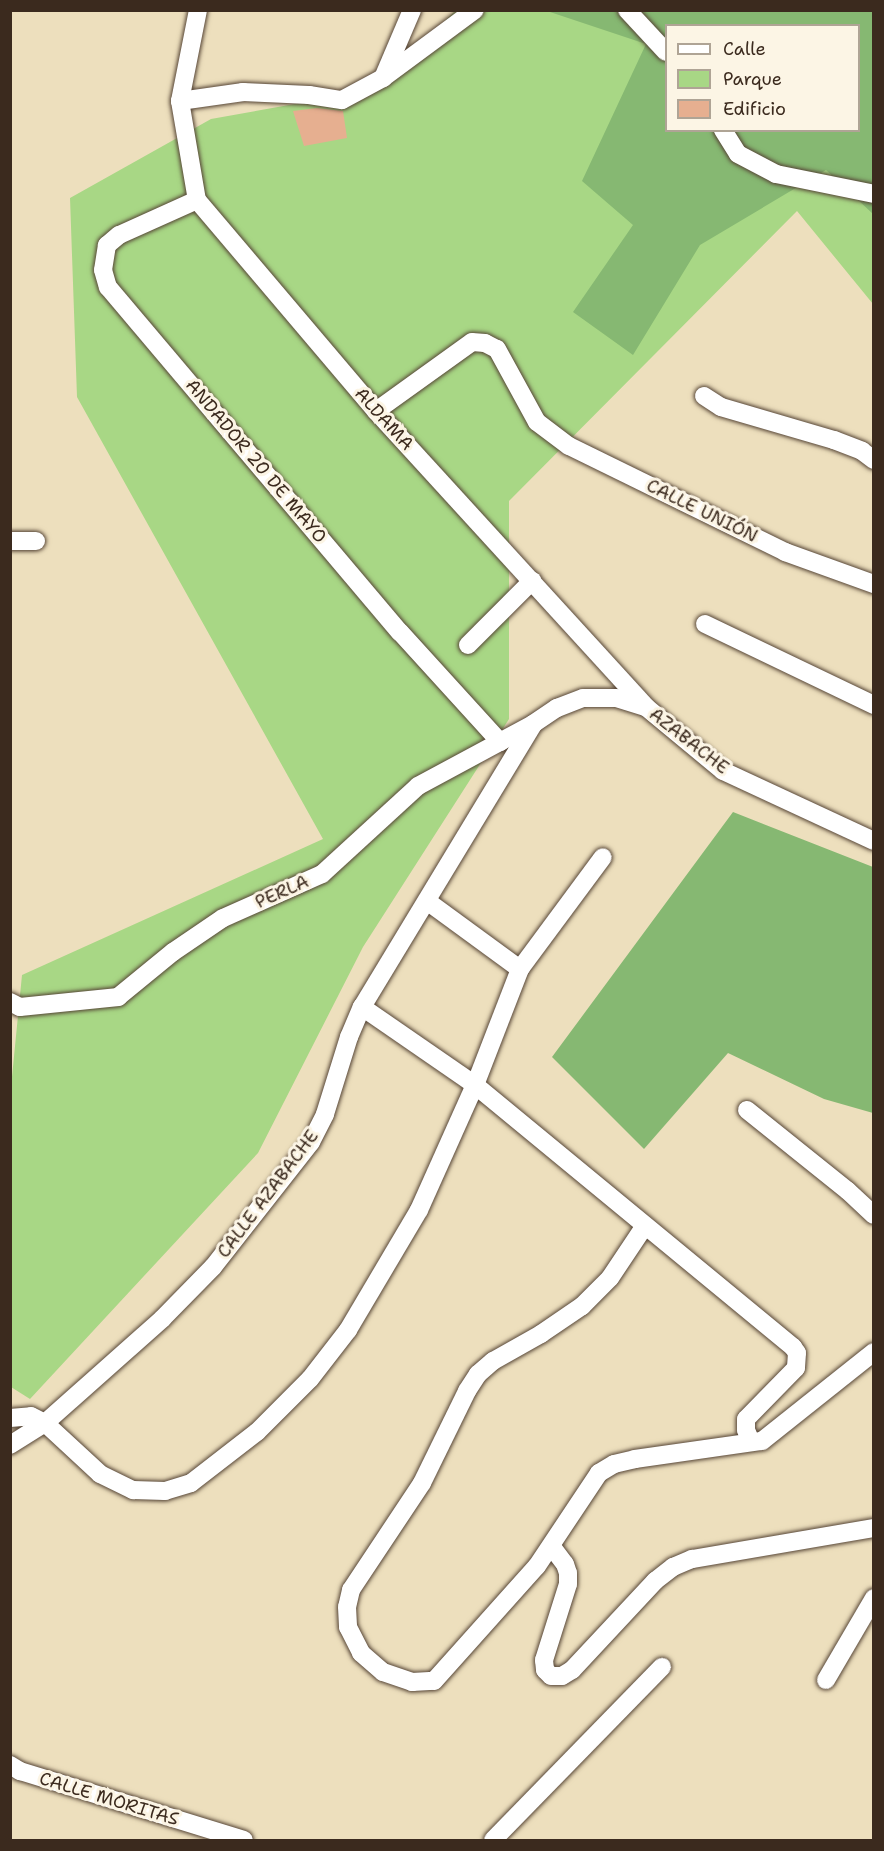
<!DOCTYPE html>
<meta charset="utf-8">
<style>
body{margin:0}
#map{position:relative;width:884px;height:1851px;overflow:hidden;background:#eddfbd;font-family:"Shantell Sans",sans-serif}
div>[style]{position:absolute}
.green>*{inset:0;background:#a8d785}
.forest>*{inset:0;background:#86b872}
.building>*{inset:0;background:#e6af90}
.roads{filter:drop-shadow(0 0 2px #564536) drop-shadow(0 0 2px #564536)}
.minor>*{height:18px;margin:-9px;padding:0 9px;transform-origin:9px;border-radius:9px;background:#fff}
span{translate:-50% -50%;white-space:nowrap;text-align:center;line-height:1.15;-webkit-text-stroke:6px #fcf5e5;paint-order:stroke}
.street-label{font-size:18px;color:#3b2a1e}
.frame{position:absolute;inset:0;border:12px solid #3b2a1e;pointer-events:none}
.legend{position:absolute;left:665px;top:24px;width:195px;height:108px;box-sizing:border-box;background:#fcf5e5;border:2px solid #afa495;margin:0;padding:8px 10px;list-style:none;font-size:18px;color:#3b2a1e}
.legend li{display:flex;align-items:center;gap:12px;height:30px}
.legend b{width:30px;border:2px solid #afa495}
</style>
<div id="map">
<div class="green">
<i style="clip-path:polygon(evenodd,455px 11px,873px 11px,873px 304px,797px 211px,509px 501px,509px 719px,363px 947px,258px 1153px,30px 1399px,11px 1387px,10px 1097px,22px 975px,323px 839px,77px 397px,70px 198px,211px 119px,373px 90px,455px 11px,666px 26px,858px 26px,858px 130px,666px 130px,666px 26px)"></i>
</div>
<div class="forest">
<i style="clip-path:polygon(evenodd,547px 11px,873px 11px,873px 214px,826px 170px,700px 245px,633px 355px,573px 312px,633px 225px,582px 181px,646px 44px,547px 11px,666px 26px,858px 26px,858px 130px,666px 130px,666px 26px)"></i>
<i style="clip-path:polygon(733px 812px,873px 867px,873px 1113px,824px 1099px,728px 1053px,644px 1149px,552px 1057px)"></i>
</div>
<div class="building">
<i style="clip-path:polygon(317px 108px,343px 111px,347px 138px,304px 146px,293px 111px)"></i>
</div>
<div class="roads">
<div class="minor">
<i style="left:198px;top:10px;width:93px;rotate:101.2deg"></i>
<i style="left:180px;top:101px;width:100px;rotate:80.3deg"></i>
<i style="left:197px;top:200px;width:277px;rotate:49.7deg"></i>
<i style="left:376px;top:411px;width:401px;rotate:47.6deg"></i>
<i style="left:627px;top:10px;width:57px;rotate:47.1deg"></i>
<i style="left:383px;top:78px;width:74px;rotate:-66.9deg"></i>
<i style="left:180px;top:101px;width:64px;rotate:-8.1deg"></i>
<i style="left:243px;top:92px;width:66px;rotate:2.6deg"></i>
<i style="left:309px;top:95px;width:33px;rotate:9deg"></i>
<i style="left:342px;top:100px;width:47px;rotate:-28.2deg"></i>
<i style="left:383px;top:78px;width:114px;rotate:-36.5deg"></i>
<i style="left:723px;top:130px;width:28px;rotate:58deg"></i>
<i style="left:738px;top:154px;width:43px;rotate:27.8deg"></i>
<i style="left:776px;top:174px;width:100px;rotate:11.5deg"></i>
<i style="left:197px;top:200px;width:85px;rotate:155.8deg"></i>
<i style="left:119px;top:235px;width:16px;rotate:140deg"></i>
<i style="left:107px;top:245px;width:25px;rotate:99deg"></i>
<i style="left:103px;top:270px;width:18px;rotate:74deg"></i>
<i style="left:108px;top:287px;width:452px;rotate:49.8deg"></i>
<i style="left:400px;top:632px;width:149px;rotate:47.7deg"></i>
<i style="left:704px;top:396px;width:20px;rotate:33deg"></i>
<i style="left:721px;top:407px;width:118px;rotate:16.3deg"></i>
<i style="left:834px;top:440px;width:30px;rotate:21deg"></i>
<i style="left:862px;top:451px;width:15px;rotate:37deg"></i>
<i style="left:376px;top:411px;width:118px;rotate:-35.7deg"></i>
<i style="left:472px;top:342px;width:13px;rotate:4deg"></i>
<i style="left:485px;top:343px;width:13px;rotate:27deg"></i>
<i style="left:497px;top:349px;width:83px;rotate:61.3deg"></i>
<i style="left:537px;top:422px;width:40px;rotate:37deg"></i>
<i style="left:569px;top:446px;width:241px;rotate:26.1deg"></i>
<i style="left:785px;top:552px;width:95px;rotate:19.8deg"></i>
<i style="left:10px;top:541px;width:26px"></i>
<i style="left:705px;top:624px;width:187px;rotate:25.6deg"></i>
<i style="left:468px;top:645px;width:91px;rotate:-45deg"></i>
<i style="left:427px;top:901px;width:115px;rotate:36.2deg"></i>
<i style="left:10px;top:1002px;width:11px;rotate:27deg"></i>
<i style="left:20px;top:1007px;width:99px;rotate:-5.8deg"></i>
<i style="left:118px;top:997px;width:71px;rotate:-39.3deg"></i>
<i style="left:173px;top:952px;width:60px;rotate:-34.2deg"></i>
<i style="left:223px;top:918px;width:108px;rotate:-24deg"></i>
<i style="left:322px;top:874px;width:130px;rotate:-42.5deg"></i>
<i style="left:418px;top:786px;width:131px;rotate:-28.3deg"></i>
<i style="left:533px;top:724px;width:29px;rotate:-34deg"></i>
<i style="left:557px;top:708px;width:28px;rotate:-21deg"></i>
<i style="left:583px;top:698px;width:33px"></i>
<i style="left:616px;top:698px;width:31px;rotate:17deg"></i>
<i style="left:646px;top:707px;width:100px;rotate:39.7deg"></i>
<i style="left:723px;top:771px;width:166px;rotate:24.9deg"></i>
<i style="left:362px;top:1007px;width:137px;rotate:34.6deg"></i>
<i style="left:475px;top:1085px;width:412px;rotate:39.5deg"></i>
<i style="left:793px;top:1347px;width:7px;rotate:56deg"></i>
<i style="left:797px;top:1353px;width:15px;rotate:94deg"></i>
<i style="left:796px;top:1368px;width:71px;rotate:134.4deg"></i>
<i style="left:746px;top:1419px;width:11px;rotate:90deg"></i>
<i style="left:746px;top:1430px;width:13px;rotate:67deg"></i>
<i style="left:747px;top:1110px;width:129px;rotate:38.7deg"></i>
<i style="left:848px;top:1191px;width:35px;rotate:43deg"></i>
<i style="left:644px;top:1227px;width:61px;rotate:123.7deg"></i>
<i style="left:610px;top:1278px;width:40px;rotate:135deg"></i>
<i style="left:582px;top:1306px;width:50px;rotate:145.7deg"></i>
<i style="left:541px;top:1334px;width:55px;rotate:150.6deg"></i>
<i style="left:493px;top:1361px;width:20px;rotate:139deg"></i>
<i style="left:478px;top:1374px;width:20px;rotate:123deg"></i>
<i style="left:467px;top:1391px;width:102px;rotate:116.1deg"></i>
<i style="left:422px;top:1483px;width:128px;rotate:123.6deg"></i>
<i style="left:351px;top:1590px;width:17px;rotate:103deg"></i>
<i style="left:347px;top:1607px;width:20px;rotate:87deg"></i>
<i style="left:348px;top:1627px;width:29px;rotate:63deg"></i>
<i style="left:361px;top:1653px;width:29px;rotate:41deg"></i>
<i style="left:383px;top:1672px;width:31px;rotate:19deg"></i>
<i style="left:412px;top:1682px;width:22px;rotate:-3deg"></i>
<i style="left:434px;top:1681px;width:154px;rotate:-48.2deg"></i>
<i style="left:537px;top:1566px;width:112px;rotate:-56.3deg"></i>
<i style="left:599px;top:1473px;width:17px;rotate:-31deg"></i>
<i style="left:614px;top:1464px;width:22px;rotate:-13deg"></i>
<i style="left:635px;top:1459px;width:128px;rotate:-8.1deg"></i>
<i style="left:762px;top:1441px;width:143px;rotate:-38.5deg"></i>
<i style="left:10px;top:1418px;width:21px;rotate:-5deg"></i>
<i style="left:31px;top:1416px;width:16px;rotate:27deg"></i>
<i style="left:45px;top:1423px;width:75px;rotate:42.8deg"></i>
<i style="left:100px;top:1474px;width:37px;rotate:26deg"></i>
<i style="left:133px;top:1490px;width:32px;rotate:2deg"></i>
<i style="left:165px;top:1491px;width:27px;rotate:-17deg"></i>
<i style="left:191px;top:1483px;width:83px;rotate:-37.7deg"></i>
<i style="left:257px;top:1432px;width:75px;rotate:-45deg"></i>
<i style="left:310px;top:1379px;width:62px;rotate:-52.2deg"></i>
<i style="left:348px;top:1330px;width:139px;rotate:-59.4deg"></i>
<i style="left:419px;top:1210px;width:137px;rotate:-65.9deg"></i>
<i style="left:475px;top:1085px;width:124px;rotate:-68.8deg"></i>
<i style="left:520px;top:969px;width:139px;rotate:-53.5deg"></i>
<i style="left:10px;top:1445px;width:41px;rotate:-32.2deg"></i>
<i style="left:45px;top:1423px;width:157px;rotate:-41.6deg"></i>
<i style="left:162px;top:1319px;width:73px;rotate:-45.6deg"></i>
<i style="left:213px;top:1267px;width:159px;rotate:-51.9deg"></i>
<i style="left:311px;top:1142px;width:31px;rotate:-63deg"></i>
<i style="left:325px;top:1114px;width:81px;rotate:-72.7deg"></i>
<i style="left:349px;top:1037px;width:33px;rotate:-67deg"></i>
<i style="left:362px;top:1007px;width:330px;rotate:-58.8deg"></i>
<i style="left:552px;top:1547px;width:21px;rotate:53deg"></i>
<i style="left:565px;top:1564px;width:9px;rotate:72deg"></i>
<i style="left:568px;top:1573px;width:11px;rotate:90deg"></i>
<i style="left:568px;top:1584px;width:80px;rotate:107.5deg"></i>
<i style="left:544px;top:1660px;width:10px;rotate:84deg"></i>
<i style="left:545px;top:1670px;width:8px;rotate:45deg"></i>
<i style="left:551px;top:1676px;width:11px"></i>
<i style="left:562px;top:1676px;width:12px;rotate:-31deg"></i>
<i style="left:572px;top:1670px;width:122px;rotate:-47deg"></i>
<i style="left:655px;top:1581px;width:23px;rotate:-38deg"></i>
<i style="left:673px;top:1567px;width:21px;rotate:-23deg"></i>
<i style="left:692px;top:1559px;width:185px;rotate:-9.7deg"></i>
<i style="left:826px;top:1680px;width:95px;rotate:-59.7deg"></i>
<i style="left:10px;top:1765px;width:12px;rotate:31deg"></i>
<i style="left:20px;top:1771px;width:234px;rotate:17.1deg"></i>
<i style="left:493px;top:1840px;width:242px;rotate:-45.7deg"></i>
</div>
</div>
<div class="street-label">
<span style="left:384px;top:419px;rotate:48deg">ALDAMA</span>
<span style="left:256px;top:461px;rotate:50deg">ANDADOR 20 DE MAYO</span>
<span style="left:702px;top:511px;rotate:26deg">CALLE UNIÓN</span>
<span style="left:689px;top:741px;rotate:38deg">AZABACHE</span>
<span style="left:282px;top:892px;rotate:-24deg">PERLA</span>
<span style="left:268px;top:1194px;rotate:-53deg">CALLE AZABACHE</span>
<span style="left:109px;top:1799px;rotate:17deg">CALLE MORITAS</span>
</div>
<div class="frame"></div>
<ul class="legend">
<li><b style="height:8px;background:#fff"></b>Calle</li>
<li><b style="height:16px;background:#a8d785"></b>Parque</li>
<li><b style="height:16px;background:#e6af90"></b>Edificio</li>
</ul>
</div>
